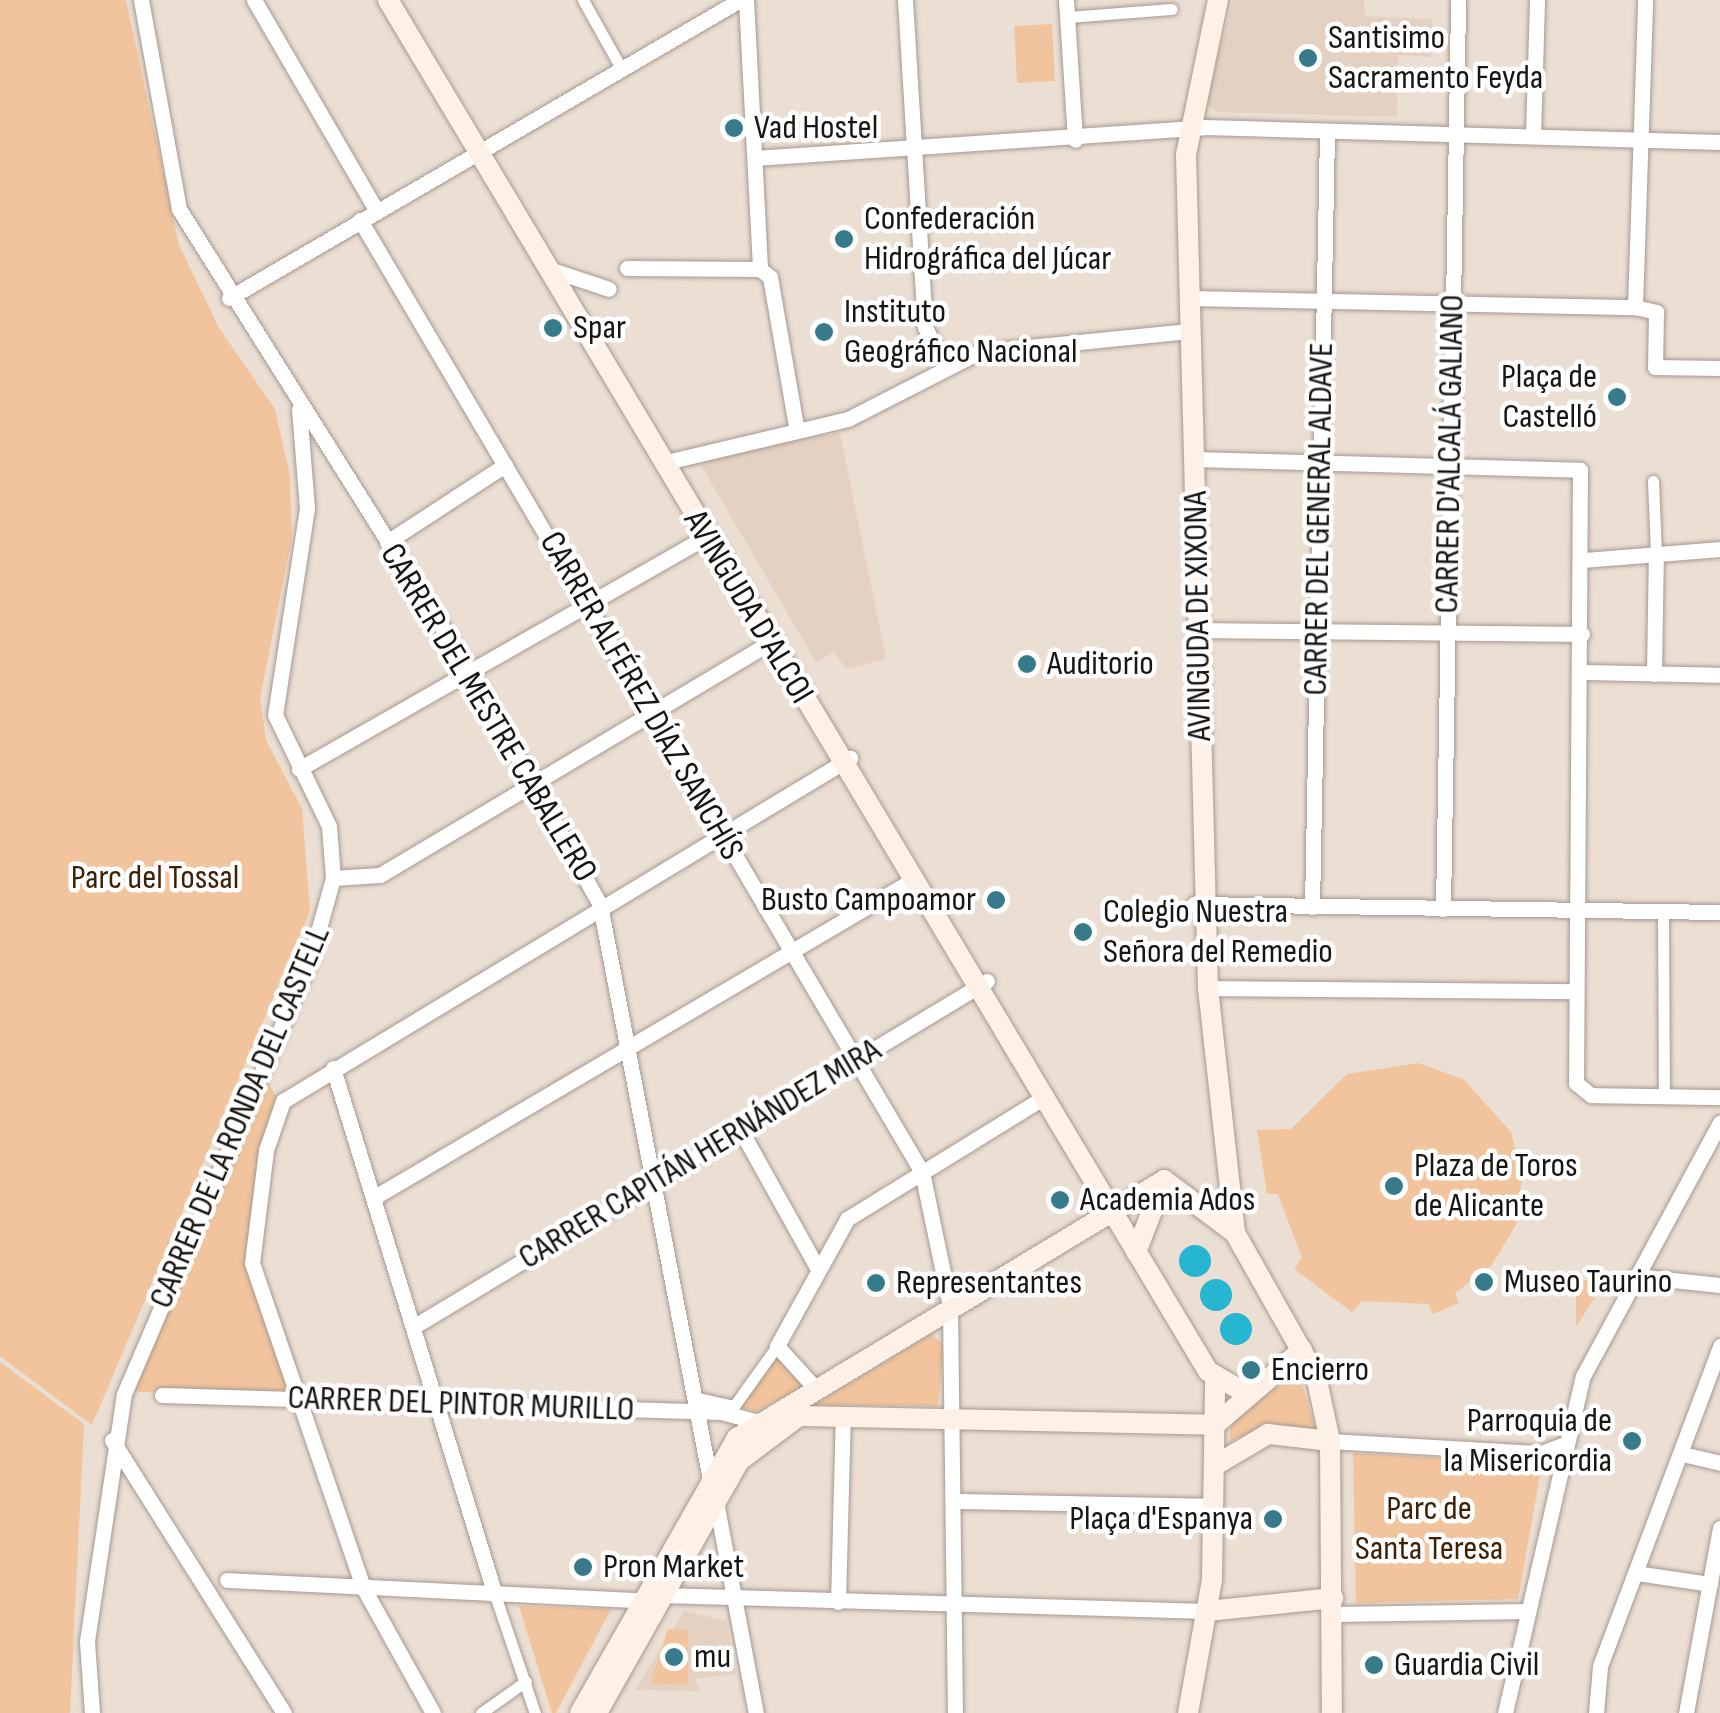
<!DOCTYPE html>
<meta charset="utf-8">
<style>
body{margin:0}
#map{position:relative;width:1720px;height:1713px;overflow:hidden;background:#ebded3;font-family:"Sofia Sans Condensed",sans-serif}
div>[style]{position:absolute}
.built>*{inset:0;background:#e5d1c1}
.green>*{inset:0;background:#f1c49d;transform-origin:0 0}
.water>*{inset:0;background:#27b6d1}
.round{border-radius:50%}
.roads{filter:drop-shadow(0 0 2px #a6998f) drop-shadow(0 0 2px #a6998f)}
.pedestrian>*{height:11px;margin:-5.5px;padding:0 5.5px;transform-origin:5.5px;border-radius:5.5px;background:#fff}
.minor>*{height:15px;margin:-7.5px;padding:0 7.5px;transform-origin:7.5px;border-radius:7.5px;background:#fff}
.secondary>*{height:20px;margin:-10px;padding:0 10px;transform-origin:10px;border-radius:10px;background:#fdf0e6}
.dots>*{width:28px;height:28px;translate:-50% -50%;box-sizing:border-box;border:5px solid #fff;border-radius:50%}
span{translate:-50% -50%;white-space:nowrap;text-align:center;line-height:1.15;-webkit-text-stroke:9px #fff;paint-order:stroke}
.poi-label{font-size:35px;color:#191511}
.left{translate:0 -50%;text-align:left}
.right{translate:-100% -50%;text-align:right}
.street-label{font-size:35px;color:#191511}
.park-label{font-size:35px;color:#3f2205}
</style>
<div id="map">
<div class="built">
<i style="clip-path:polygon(1233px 0,1364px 0,1365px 16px,1432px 19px,1431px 57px,1398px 55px,1397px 117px,1216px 112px,1206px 103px)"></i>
<i style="clip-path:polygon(840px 433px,886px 659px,846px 669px,834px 652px,816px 662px,702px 467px,706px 456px)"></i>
<i style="clip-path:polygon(684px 1611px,726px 1621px,736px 1674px,694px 1679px,701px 1691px,635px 1690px)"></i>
</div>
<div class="green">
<i style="clip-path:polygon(0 0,126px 0,179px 245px,219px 328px,275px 409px,290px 476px,292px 538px,260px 698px,266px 740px,302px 809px,310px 911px,92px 1425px,0 1356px)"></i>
<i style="left:1052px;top:24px;width:57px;height:38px;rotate:87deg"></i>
<i style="clip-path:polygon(1418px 1063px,1463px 1079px,1511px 1132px,1522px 1177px,1516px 1225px,1491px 1266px,1455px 1293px,1459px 1303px,1433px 1314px,1429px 1304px,1362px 1301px,1352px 1312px,1294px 1269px,1302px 1258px,1278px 1194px,1267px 1194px,1257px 1130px,1291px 1129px,1347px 1074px)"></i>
<i style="clip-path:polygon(259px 1065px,286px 1115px,266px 1150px,252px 1263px,294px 1399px,125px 1391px)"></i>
<i style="clip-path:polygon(1576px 1280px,1598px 1280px,1598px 1292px,1576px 1327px)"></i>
<i style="clip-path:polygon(931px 1334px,944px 1346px,938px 1406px,814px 1405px)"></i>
<i style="clip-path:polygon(774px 1350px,807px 1384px,757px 1411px,734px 1406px)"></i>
<i style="clip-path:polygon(0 1362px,84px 1424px,70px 1713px,0 1713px)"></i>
<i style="clip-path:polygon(1299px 1374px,1316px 1430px,1258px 1429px,1229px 1442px,1232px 1417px)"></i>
<i style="clip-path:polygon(1353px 1453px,1542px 1464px,1518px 1599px,1356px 1603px)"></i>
<i style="clip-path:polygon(519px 1606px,611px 1609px,556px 1713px,552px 1713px)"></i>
<i style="clip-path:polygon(668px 1629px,688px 1630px,688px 1685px,650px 1684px)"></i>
</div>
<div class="water">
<i class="round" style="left:1179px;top:1245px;width:32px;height:32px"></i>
<i class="round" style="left:1200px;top:1279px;width:32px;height:32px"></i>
<i class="round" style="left:1220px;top:1313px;width:32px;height:32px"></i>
</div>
<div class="roads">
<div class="pedestrian">
<i style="left:583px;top:0;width:78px;rotate:60.8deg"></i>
<i style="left:1067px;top:17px;width:105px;rotate:-4.4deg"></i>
<i style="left:1653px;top:481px;width:72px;rotate:87.6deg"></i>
<i style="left:1663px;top:911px;width:185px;rotate:89.7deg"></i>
<i style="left:694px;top:1397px;width:41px;rotate:12.7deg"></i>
<i style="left:734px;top:1406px;width:74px;rotate:-54.4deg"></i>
<i style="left:495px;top:1595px;width:125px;rotate:71.3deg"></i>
<i style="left:481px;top:1713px;width:55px;rotate:-35.4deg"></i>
</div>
<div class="minor">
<i style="left:141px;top:0;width:212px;rotate:79.7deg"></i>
<i style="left:179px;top:209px;width:547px;rotate:57.85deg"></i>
<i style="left:470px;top:672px;width:267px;rotate:60.8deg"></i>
<i style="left:600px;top:905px;width:580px;rotate:79.17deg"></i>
<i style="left:254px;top:0;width:243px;rotate:59.8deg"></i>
<i style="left:746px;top:0;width:269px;rotate:87deg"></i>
<i style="left:905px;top:0;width:328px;rotate:86.5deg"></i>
<i style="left:925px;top:327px;width:45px;rotate:63.4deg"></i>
<i style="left:1066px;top:0;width:140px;rotate:86.3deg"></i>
<i style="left:1533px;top:136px;width:136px;rotate:-88.3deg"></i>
<i style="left:755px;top:158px;width:451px;rotate:-3.9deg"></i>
<i style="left:1205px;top:127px;width:515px;rotate:1.67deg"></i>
<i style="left:360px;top:220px;width:1106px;rotate:59.45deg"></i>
<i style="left:922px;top:1172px;width:137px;rotate:78.2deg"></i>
<i style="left:950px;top:1306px;width:407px;rotate:89.3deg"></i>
<i style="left:546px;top:268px;width:66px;rotate:18.4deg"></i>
<i style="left:627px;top:268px;width:133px;rotate:0.4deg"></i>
<i style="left:760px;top:269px;width:13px;rotate:39deg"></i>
<i style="left:770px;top:277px;width:156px;rotate:80.1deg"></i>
<i style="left:229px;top:298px;width:592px;rotate:-30.25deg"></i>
<i style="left:1189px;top:298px;width:446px;rotate:1.2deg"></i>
<i style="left:1635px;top:307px;width:22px;rotate:13deg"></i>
<i style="left:1656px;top:312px;width:55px;rotate:91deg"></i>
<i style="left:1655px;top:367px;width:65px;rotate:0.9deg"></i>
<i style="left:1635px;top:307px;width:307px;rotate:-88.1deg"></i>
<i style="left:1194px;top:459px;width:386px;rotate:1.6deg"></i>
<i style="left:1580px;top:470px;width:613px;rotate:90.37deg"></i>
<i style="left:1576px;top:1083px;width:19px;rotate:39deg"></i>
<i style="left:1591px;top:1095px;width:129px;rotate:0.9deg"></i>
<i style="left:662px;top:463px;width:191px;rotate:-13.3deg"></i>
<i style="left:848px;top:419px;width:147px;rotate:-27.1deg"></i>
<i style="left:979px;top:352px;width:211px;rotate:-5.7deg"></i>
<i style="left:387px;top:542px;width:141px;rotate:-33.1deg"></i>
<i style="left:1583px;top:560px;width:137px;rotate:-4.6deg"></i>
<i style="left:1198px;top:630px;width:384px;rotate:0.6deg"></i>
<i style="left:1581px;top:672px;width:139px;rotate:1.2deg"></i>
<i style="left:1654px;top:674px;width:121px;rotate:-89.1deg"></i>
<i style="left:299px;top:769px;width:468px;rotate:-29.7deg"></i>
<i style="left:333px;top:878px;width:47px;rotate:-3.7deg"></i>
<i style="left:380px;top:875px;width:452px;rotate:-30.8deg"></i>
<i style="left:1194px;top:904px;width:526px;rotate:0.87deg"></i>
<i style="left:1312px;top:907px;width:776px;rotate:-88.89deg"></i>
<i style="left:1443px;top:909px;width:909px;rotate:-89.05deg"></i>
<i style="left:1208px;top:988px;width:366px;rotate:0.5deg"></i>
<i style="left:333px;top:1068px;width:551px;rotate:72.91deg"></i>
<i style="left:740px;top:1129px;width:160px;rotate:60.9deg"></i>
<i style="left:373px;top:1198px;width:624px;rotate:-30.51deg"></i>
<i style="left:1635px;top:1276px;width:85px;rotate:6deg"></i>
<i style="left:413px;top:1327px;width:670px;rotate:-31.08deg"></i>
<i style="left:816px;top:1389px;width:58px;rotate:-132.2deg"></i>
<i style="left:777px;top:1346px;width:145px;rotate:-61.1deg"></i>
<i style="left:847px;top:1219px;width:230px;rotate:-31.7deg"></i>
<i style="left:162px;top:1395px;width:559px;rotate:1.74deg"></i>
<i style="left:721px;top:1412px;width:38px;rotate:15deg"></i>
<i style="left:112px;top:1440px;width:323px;rotate:57.8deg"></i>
<i style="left:1330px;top:1441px;width:211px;rotate:3.3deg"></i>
<i style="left:1541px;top:1453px;width:28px;rotate:-21deg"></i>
<i style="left:1682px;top:1454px;width:39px;rotate:13deg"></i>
<i style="left:953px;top:1501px;width:259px;rotate:1.1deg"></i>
<i style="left:716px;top:1502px;width:215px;rotate:79.3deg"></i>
<i style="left:1636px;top:1573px;width:75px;rotate:8.5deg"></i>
<i style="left:227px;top:1580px;width:415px;rotate:2.8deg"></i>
<i style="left:662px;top:1595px;width:546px;rotate:1.68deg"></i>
<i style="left:838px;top:1602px;width:187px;rotate:-88.5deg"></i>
<i style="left:1333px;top:1614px;width:194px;rotate:-0.9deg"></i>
<i style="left:92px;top:1713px;width:72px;rotate:-94deg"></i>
<i style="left:87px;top:1641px;width:250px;rotate:-81.5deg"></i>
<i style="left:124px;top:1394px;width:472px;rotate:-66.8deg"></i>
<i style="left:310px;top:960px;width:85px;rotate:-74.3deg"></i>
<i style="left:333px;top:878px;width:52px;rotate:-94.4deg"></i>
<i style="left:329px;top:826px;width:123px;rotate:-115.9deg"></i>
<i style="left:275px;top:715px;width:209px;rotate:-81.2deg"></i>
<i style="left:307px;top:508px;width:99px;rotate:-94.6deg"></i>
<i style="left:433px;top:1713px;width:144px;rotate:-119.1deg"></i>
<i style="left:363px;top:1587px;width:342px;rotate:-108.9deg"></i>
<i style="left:252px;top:1263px;width:114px;rotate:-82.9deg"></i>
<i style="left:266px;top:1150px;width:52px;rotate:-70.9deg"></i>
<i style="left:283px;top:1101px;width:663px;rotate:-31.17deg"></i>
<i style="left:1505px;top:1713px;width:346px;rotate:-77deg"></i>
<i style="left:1583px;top:1376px;width:288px;rotate:-61.6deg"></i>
<i style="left:1596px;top:1713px;width:47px;rotate:-85.1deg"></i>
<i style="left:1600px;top:1666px;width:342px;rotate:-69.4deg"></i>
<i style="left:1686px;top:1713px;width:188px;rotate:-79.6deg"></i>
</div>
<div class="secondary">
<i style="left:388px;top:0;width:1598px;rotate:59.12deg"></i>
<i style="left:1208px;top:1371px;width:45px;rotate:30.5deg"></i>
<i style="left:1218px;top:0;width:157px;rotate:101.7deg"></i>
<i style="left:1186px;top:154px;width:834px;rotate:88.49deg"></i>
<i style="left:1208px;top:988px;width:246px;rotate:83.7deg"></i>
<i style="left:1164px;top:1180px;width:89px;rotate:36.7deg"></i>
<i style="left:1235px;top:1233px;width:164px;rotate:60.5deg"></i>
<i style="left:1316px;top:1376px;width:66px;rotate:77.8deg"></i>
<i style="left:1330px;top:1441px;width:272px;rotate:89.6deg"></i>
<i style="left:1136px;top:1252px;width:77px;rotate:-68.7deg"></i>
<i style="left:1214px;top:1466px;width:63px;rotate:-30.7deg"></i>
<i style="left:1268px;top:1434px;width:62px;rotate:6.4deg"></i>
<i style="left:1208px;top:1611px;width:126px;rotate:-5.9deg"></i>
<i style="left:580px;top:1713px;width:317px;rotate:-60.3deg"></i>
<i style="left:737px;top:1438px;width:499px;rotate:-31.1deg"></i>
<i style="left:597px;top:1713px;width:289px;rotate:-60.6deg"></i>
<i style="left:739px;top:1461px;width:75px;rotate:-36.9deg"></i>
<i style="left:799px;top:1416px;width:416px;rotate:1.2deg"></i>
<i style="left:1215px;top:1425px;width:115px;rotate:-40.8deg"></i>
<i style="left:1188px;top:1713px;width:136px;rotate:-79.8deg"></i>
<i style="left:1212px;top:1579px;width:197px;rotate:-89.1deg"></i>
</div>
</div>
<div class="dots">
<i style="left:1308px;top:58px;background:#377b8b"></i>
<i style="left:734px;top:128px;background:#377b8b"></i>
<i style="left:844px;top:239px;background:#377b8b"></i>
<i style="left:553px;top:328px;background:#377b8b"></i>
<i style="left:824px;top:332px;background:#377b8b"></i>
<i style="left:1617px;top:397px;background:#377b8b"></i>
<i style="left:1027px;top:664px;background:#377b8b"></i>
<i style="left:996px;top:900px;background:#377b8b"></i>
<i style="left:1083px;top:932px;background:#377b8b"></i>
<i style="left:1394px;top:1186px;background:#377b8b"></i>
<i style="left:1060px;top:1200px;background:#377b8b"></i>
<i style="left:1484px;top:1282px;background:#377b8b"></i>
<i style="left:876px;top:1283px;background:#377b8b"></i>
<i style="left:1251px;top:1370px;background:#377b8b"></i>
<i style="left:1632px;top:1441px;background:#377b8b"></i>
<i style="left:1273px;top:1519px;background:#377b8b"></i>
<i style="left:583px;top:1567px;background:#377b8b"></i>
<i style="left:674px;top:1657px;background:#377b8b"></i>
<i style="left:1374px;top:1665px;background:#377b8b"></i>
</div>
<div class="poi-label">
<span class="left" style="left:1328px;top:58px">Santisimo<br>Sacramento Feyda</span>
<span class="left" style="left:754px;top:128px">Vad Hostel</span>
<span class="left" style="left:864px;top:239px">Confederación<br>Hidrográfica del Júcar</span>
<span class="left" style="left:844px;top:332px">Instituto<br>Geográfico Nacional</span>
<span class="left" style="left:573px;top:328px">Spar</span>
<span class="right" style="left:1597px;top:397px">Plaça de<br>Castelló</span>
<span class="left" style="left:1047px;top:664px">Auditorio</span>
<span class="right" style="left:976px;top:900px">Busto Campoamor</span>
<span class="left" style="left:1103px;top:932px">Colegio Nuestra<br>Señora del Remedio</span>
<span class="left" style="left:1414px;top:1186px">Plaza de Toros<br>de Alicante</span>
<span class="left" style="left:1080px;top:1200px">Academia Ados</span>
<span class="left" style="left:1504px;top:1282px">Museo Taurino</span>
<span class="left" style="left:896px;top:1283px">Representantes</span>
<span class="left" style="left:1271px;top:1370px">Encierro</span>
<span class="right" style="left:1612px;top:1441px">Parroquia de<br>la Misericordia</span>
<span class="right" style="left:1253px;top:1519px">Plaça d'Espanya</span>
<span class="left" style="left:603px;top:1567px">Pron Market</span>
<span class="left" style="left:694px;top:1657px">mu</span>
<span class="left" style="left:1394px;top:1665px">Guardia Civil</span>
</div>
<div class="street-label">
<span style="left:1450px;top:454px;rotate:-89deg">CARRER D'ALCALÁ GALIANO</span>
<span style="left:1319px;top:519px;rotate:-89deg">CARRER DEL GENERAL ALDAVE</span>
<span style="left:748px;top:607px;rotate:59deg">AVINGUDA D'ALCOI</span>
<span style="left:1198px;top:616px;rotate:-91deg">AVINGUDA DE XIXONA</span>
<span style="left:641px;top:696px;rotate:60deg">CARRER ALFÉREZ DÍAZ SANCHÍS</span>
<span style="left:488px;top:713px;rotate:59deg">CARRER DEL MESTRE CABALLERO</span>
<span style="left:240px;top:1117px;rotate:-67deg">CARRER DE LA RONDA DEL CASTELL</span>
<span style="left:700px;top:1154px;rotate:-31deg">CARRER CAPITÁN HERNÁNDEZ MIRA</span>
<span style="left:461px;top:1404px;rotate:2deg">CARRER DEL PINTOR MURILLO</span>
</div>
<div class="park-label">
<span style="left:155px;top:878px">Parc del Tossal</span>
<span style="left:1429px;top:1529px">Parc de<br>Santa Teresa</span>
</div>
</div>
